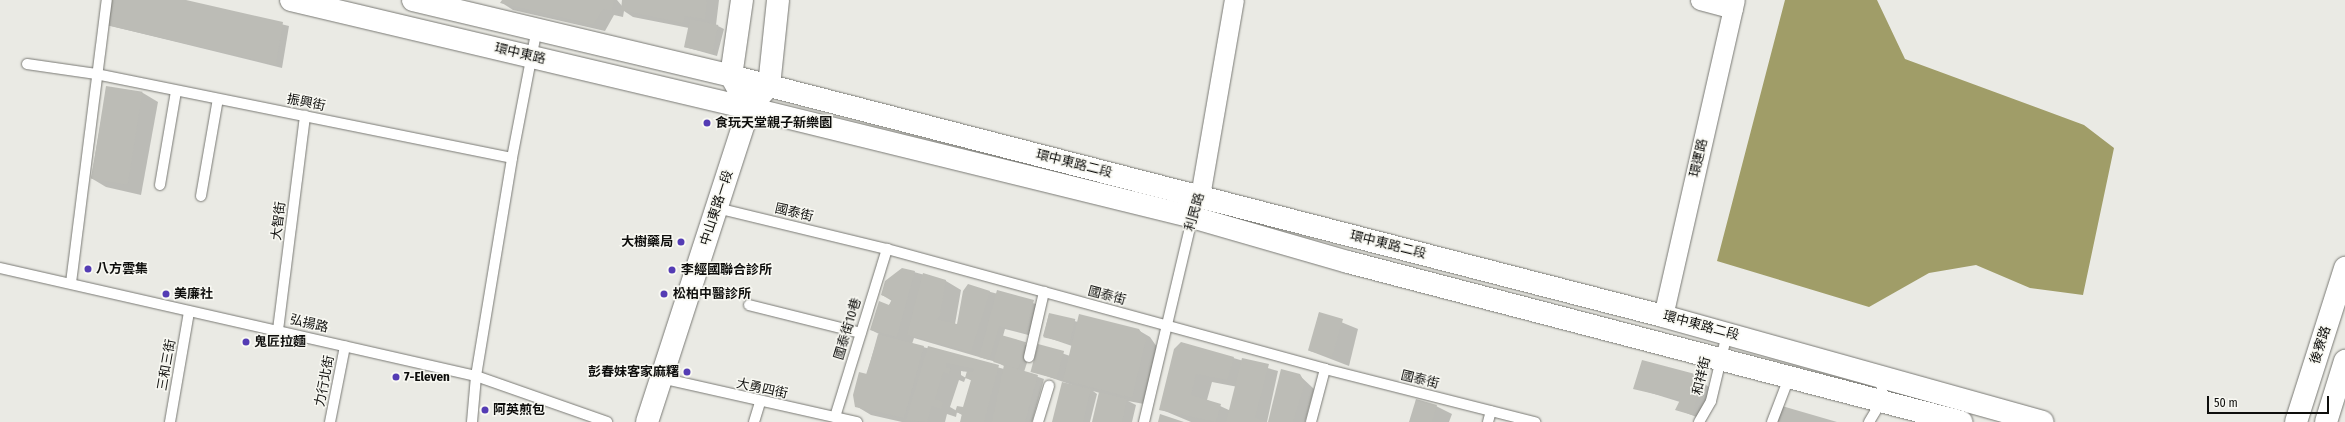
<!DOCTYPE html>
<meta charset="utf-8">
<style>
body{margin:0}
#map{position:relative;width:2345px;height:422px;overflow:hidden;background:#eaeae4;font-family:"Fira Sans Condensed","Noto Sans TC",sans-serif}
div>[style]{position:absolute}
.water>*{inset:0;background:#a09d68}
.shadow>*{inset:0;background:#0003}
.building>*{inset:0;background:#bcbcb6;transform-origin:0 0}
.roads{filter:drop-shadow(0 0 1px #797974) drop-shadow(0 0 1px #797974)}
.service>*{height:10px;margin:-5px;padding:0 5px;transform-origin:5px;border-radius:5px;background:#fff}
.minor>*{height:19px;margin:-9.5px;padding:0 9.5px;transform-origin:9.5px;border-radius:9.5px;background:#fff}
.tertiary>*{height:22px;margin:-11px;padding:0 11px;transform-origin:11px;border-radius:11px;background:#fff}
.secondary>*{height:22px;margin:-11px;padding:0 11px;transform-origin:11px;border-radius:11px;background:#fff}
.dots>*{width:11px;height:11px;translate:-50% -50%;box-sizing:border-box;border:2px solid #f8f8f2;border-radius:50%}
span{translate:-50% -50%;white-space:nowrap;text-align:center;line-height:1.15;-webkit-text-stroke:3px #f8f8f2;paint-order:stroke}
.street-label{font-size:13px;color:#0e0e0c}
.poi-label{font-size:13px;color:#0e0e0c;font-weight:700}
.left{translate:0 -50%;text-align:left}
.right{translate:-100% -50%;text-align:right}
.scale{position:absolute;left:2207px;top:396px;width:122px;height:18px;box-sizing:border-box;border:2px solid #0e0e0c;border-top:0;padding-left:5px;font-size:12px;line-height:14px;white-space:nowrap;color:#0e0e0c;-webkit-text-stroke:3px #f8f8f2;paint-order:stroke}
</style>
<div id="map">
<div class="water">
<i style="clip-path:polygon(1785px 0,1877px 0,1905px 59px,2084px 125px,2114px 148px,2083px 295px,2030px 288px,1976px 265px,1929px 273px,1869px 307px,1717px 261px)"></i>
</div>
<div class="shadow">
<i style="clip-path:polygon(181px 0,289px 26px,282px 68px,107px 25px)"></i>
<i style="clip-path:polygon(504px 0,617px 0,622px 6px,623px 0,719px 0,716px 25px,724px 29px,717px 56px,685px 47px,689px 28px,633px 17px,624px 11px,623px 17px,614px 15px,605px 31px,513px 10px,502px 3px)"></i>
<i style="clip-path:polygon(107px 87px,143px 93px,158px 102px,141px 195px,106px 187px,91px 178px)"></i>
<i style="clip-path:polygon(evenodd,914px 272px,946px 281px,961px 290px,955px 324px,958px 325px,968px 286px,1040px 305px,1032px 336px,1005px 329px,1003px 336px,1032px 347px,1024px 372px,1044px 379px,1032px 422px,961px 422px,962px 415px,957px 412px,956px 417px,947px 414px,945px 422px,902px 422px,871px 415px,856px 406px,879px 334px,871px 330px,892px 301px,882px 295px,914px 272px,914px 338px,996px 362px,1004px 366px,1004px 369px,912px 344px,914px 338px,914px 272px,961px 371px,968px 372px,966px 378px,961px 375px,961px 371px,914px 272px,966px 377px,972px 381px,964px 409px,957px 411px,950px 407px,959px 380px,964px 382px,966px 377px)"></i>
<i style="clip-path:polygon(1319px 313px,1358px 329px,1349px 366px,1310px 351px)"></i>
<i style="clip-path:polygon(1049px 314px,1078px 322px,1138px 330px,1150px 337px,1157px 347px,1144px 404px,1128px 401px,1136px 405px,1132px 422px,1093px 422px,1100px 393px,1093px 391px,1097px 394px,1090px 422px,1053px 422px,1075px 386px,1032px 371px,1039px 345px,1070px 356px,1072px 346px,1043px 336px)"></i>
<i style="clip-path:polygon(evenodd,1182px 343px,1278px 371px,1267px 422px,1191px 422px,1160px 409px,1182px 343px,1212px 382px,1238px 387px,1231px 411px,1207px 400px,1212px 382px)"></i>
<i style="clip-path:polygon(1299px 375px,1314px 389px,1305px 422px,1269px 422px)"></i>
<i style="clip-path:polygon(1694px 375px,1711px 389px,1701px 419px,1677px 409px,1680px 402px,1635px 388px)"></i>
<i style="clip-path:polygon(1436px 406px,1452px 414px,1449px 422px,1410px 422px)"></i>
</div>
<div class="building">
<i style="clip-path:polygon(110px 0,186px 0,283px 22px,276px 65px,106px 25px)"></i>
<i style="clip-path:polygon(502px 0,614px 0,612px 11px,603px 9px,593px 25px,500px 3px)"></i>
<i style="clip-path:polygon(622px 0,707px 0,705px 19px,685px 16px,683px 23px,621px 10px)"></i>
<i style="left:690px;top:19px;width:29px;height:29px;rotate:12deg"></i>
<i style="left:106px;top:86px;width:37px;height:94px;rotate:9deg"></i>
<i style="clip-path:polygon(902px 268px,915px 271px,897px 337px,870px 330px,879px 301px,889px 305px,892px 299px,881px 295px,885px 281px)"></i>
<i style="clip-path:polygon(923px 273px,946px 280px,940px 315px,936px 319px,957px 324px,963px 291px,968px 284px,990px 291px,971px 352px,907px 335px)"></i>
<i style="clip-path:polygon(997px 290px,1034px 300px,1026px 333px,999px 326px,989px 360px,979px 357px)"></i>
<i style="left:1319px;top:312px;width:25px;height:40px;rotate:16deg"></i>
<i style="left:1049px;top:313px;width:27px;height:25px;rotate:13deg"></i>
<i style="clip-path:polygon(1079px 314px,1139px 329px,1146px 340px,1132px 398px,1063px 380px)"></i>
<i style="clip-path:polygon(878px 334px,924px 346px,904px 418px,855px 407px,853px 395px,859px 372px,867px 374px)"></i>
<i style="left:1001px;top:335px;width:26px;height:28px;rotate:16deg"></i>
<i style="clip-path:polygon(1181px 342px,1234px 357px,1227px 380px,1196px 374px,1191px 395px,1221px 404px,1216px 422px,1159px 410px,1174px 349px)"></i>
<i style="left:1038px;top:344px;width:27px;height:29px;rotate:15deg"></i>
<i style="clip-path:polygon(928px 346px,999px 365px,984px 422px,960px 422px,962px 414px,955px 412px,957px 406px,963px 407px,971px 380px,965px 378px,967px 371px,973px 372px,974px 369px,946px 363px,946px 367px,951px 369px,949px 374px,943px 372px,935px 399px,943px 402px,941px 409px,932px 406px,927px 422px,906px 420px)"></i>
<i style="clip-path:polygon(1242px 358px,1269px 364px,1255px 417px,1265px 422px,1226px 422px)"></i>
<i style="clip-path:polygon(1642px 360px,1695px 374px,1702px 383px,1692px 415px,1675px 410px,1680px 400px,1633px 389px)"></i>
<i style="clip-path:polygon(1004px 365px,1038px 375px,1025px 422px,992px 422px)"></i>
<i style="clip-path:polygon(1281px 369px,1300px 374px,1305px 383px,1293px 422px,1268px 422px)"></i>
<i style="clip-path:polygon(1062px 382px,1091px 389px,1083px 422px,1052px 422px)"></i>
<i style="clip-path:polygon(1099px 392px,1127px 399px,1122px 422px,1092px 422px)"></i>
<i style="clip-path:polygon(1416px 399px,1437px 405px,1432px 422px,1409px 422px)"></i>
<i style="clip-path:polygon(1782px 406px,1837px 422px,1777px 422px)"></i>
<i style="clip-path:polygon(1160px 414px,1184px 422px,1158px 422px)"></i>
</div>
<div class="roads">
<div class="service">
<i style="left:27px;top:64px;width:70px;rotate:8.2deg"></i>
<i style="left:96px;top:74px;width:424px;rotate:11.4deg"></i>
<i style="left:160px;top:185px;width:95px;rotate:-80.3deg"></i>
<i style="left:201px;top:196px;width:98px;rotate:-80.1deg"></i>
<i style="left:717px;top:208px;width:175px;rotate:13.6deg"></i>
<i style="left:887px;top:249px;width:454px;rotate:15.3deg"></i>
<i style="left:1325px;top:369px;width:217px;rotate:14.2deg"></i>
<i style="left:0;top:268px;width:488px;rotate:12.8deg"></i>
<i style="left:476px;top:376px;width:139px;rotate:19.3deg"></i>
<i style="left:71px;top:283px;width:285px;rotate:-82.8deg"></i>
<i style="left:749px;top:305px;width:115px;rotate:14deg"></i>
<i style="left:278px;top:330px;width:216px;rotate:-82.8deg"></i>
<i style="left:1029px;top:357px;width:67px;rotate:-77deg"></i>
<i style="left:661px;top:378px;width:201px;rotate:12.7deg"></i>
<i style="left:835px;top:417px;width:176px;rotate:-72.8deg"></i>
<i style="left:170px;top:422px;width:112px;rotate:-80.2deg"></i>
<i style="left:330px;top:422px;width:77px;rotate:-78.8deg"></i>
<i style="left:472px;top:422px;width:46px;rotate:-85deg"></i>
<i style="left:476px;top:376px;width:221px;rotate:-80.6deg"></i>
<i style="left:512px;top:158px;width:132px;rotate:-79.1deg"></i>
<i style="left:754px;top:422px;width:21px;rotate:-73deg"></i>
<i style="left:1038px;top:422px;width:38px;rotate:-73deg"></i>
<i style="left:1144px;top:422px;width:213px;rotate:-76.7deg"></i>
<i style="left:1311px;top:422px;width:55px;rotate:-75.2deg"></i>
<i style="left:1488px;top:422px;width:11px;rotate:-75deg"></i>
<i style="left:1699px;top:422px;width:24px;rotate:-60deg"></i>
<i style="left:1711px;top:401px;width:69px;rotate:-76.6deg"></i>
<i style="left:1772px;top:422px;width:50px;rotate:-69deg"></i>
<i style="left:1869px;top:422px;width:27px;rotate:-59deg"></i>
<i style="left:1883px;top:399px;width:23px;rotate:-97deg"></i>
</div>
<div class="minor">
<i style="left:1700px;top:0;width:34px;rotate:15deg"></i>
<i style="left:1200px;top:196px;width:199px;rotate:-80.2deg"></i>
<i style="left:1663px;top:316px;width:324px;rotate:-77.2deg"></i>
</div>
<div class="tertiary">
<i style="left:291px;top:0;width:471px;rotate:13.3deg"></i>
<i style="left:749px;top:108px;width:456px;rotate:13.8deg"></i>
<i style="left:1192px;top:217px;width:162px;rotate:16.1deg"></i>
<i style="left:1348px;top:262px;width:634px;rotate:14.63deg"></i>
<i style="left:413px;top:0;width:327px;rotate:13.4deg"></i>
<i style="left:731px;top:76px;width:962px;rotate:14.44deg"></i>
<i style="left:1663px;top:316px;width:394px;rotate:15.6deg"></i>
<i style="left:2296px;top:422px;width:162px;rotate:-72.3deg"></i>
<i style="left:2326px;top:422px;width:64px;rotate:-72.7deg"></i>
</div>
<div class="secondary">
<i style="left:742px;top:0;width:77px;rotate:98.2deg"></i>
<i style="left:731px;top:76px;width:37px;rotate:61deg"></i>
<i style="left:647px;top:422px;width:330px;rotate:-72deg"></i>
<i style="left:749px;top:108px;width:30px;rotate:-48deg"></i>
<i style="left:769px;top:86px;width:86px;rotate:-84deg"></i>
</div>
</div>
<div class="dots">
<i style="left:707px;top:123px;background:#543cb4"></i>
<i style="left:681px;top:242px;background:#543cb4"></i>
<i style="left:88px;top:269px;background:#543cb4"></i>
<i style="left:672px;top:270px;background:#543cb4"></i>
<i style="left:166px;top:294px;background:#543cb4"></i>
<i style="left:664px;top:294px;background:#543cb4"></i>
<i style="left:246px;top:342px;background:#543cb4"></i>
<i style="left:687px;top:372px;background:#543cb4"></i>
<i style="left:396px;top:377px;background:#543cb4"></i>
<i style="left:485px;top:410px;background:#543cb4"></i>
</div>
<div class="street-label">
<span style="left:520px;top:54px;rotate:13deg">環中東路</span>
<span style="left:306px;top:103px;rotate:11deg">振興街</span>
<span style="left:1699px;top:158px;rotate:-77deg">環運路</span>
<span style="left:1074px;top:164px;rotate:14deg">環中東路二段</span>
<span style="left:717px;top:208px;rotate:-72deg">中山東路一段</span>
<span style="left:1195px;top:212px;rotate:-74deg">利民路</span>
<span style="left:794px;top:213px;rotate:13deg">國泰街</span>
<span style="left:279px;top:221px;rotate:-83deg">大智街</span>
<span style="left:1388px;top:245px;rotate:14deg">環中東路二段</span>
<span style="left:1107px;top:296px;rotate:15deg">國泰街</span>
<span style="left:309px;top:324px;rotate:13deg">弘揚路</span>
<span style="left:1701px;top:326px;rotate:15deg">環中東路二段</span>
<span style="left:848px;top:329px;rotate:-73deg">國泰街10巷</span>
<span style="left:2321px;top:345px;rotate:-72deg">後寮路</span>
<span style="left:167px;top:365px;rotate:-80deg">三和三街</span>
<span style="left:1702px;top:376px;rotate:-77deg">和祥街</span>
<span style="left:1420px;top:380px;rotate:14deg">國泰街</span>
<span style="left:325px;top:381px;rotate:-79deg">力行北街</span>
<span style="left:762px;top:389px;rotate:12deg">大勇四街</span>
</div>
<div class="poi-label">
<span class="left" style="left:715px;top:123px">食玩天堂親子新樂園</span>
<span class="right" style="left:673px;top:242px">大樹藥局</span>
<span class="left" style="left:96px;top:269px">八方雲集</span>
<span class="left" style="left:681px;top:270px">李經國聯合診所</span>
<span class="left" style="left:174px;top:294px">美廉社</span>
<span class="left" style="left:673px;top:294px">松柏中醫診所</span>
<span class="left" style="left:254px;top:342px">鬼匠拉麵</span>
<span class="right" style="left:679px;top:372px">彭春妹客家麻糬</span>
<span class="left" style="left:404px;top:377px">7-Eleven</span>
<span class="left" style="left:493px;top:410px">阿英煎包</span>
</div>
<div class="scale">50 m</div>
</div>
